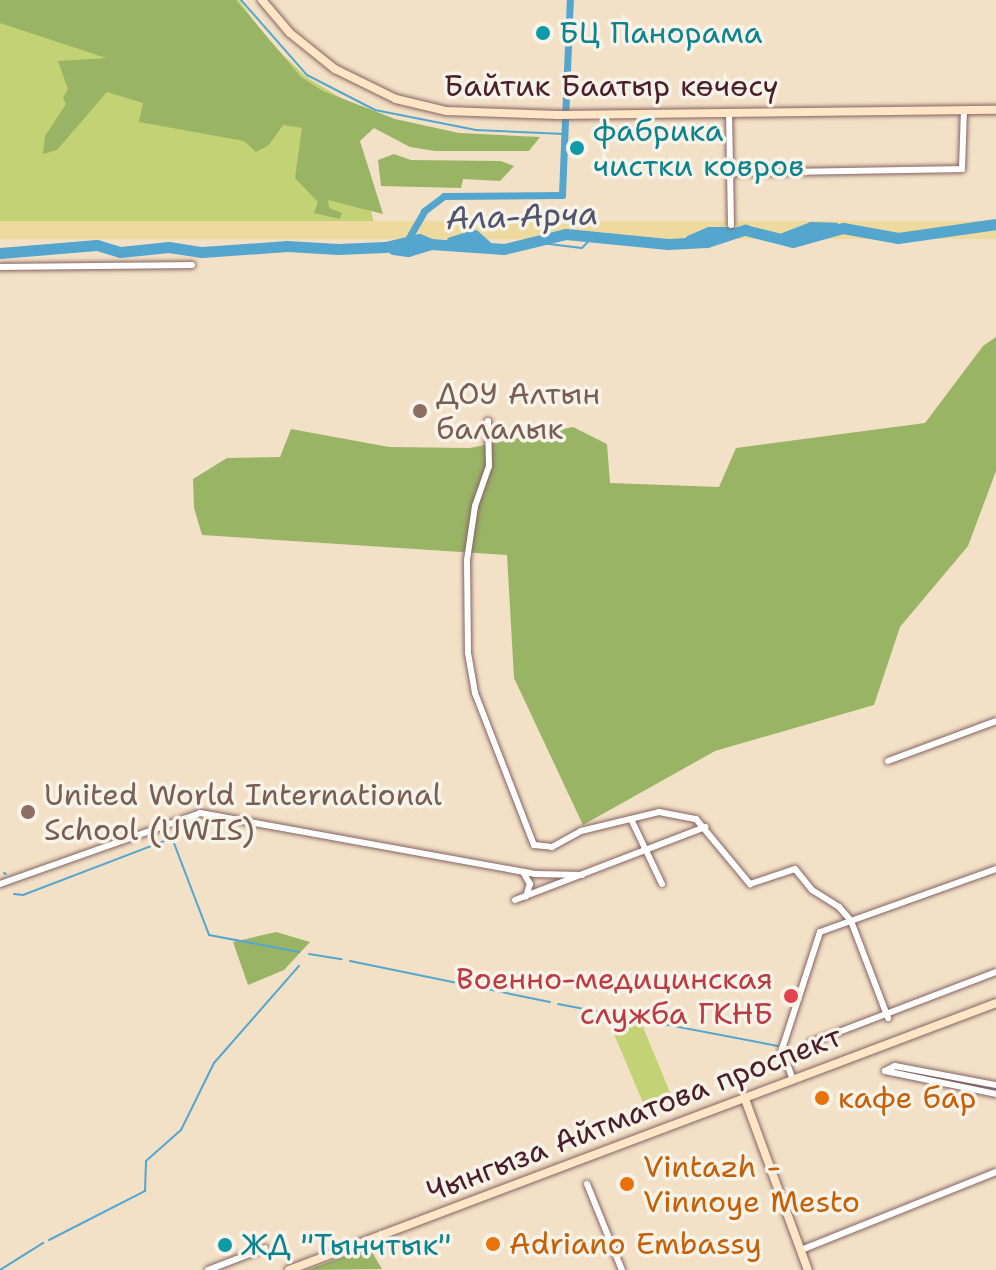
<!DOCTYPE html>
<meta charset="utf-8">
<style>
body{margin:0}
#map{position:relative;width:996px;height:1270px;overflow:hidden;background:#f3e1c7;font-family:"Shantell Sans",sans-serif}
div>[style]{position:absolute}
.green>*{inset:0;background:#c3d274}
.forest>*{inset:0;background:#9ab466}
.sand>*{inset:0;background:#eeda9e;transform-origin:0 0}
.stream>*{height:2px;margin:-1px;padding:0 1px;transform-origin:1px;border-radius:1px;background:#54a6cf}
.canal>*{height:7px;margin:-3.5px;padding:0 3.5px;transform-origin:3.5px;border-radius:3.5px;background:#54a6cf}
.river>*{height:11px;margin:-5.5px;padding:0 5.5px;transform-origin:5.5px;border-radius:5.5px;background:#54a6cf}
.roads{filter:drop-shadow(0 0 2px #856362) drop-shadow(0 0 2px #856362)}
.street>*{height:6px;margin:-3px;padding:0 3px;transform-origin:3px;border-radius:3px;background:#fff}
.secondary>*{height:8px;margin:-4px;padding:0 4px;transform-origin:4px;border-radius:4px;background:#fee5c5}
.dots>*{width:22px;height:22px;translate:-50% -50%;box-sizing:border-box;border:4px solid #f7f3e8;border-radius:50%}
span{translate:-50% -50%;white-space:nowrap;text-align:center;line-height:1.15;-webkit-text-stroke:7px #f7f3e8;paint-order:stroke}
.culture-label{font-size:30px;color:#0d838f}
.left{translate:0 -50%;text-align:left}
.street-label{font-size:30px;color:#4a1f2b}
.education-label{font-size:30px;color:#785e54}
.health-label{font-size:30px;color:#be3a42}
.right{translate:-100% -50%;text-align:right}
.food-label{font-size:30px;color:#c56008}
.water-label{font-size:32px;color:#4e556d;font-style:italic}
</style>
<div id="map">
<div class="green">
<i style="clip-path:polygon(0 0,239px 0,268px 40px,306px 77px,348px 102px,374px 224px,0 237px)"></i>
<i style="clip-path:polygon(606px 1015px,641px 1022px,671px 1095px,644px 1105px)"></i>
</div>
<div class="forest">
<i style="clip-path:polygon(0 0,236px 0,301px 77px,323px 91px,395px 119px,459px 133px,540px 137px,529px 151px,435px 151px,410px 147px,374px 128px,360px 141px,383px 214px,328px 200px,329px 208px,342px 213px,340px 219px,314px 213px,318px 202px,295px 178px,302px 128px,283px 125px,269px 145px,256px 152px,244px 141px,139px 122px,143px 103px,107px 92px,57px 150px,43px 154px,45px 136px,66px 104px,63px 98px,68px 89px,58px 61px,106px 58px,0 23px)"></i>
<i style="clip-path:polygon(394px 154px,411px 160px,501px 161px,514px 166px,500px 181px,463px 179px,461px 188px,381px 186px,378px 160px)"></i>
<i style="clip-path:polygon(996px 337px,996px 471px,968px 546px,900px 627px,874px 705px,715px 751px,583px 825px,514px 678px,507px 555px,202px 535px,194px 508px,193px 479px,227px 458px,280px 457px,291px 429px,389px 447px,470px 448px,573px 427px,607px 444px,610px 483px,719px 487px,736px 448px,925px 423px,983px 346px)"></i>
<i style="clip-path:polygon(276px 932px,310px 942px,284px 970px,248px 985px,233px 942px)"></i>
<i style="clip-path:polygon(369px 1247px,382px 1269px,307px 1270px)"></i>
</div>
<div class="sand">
<i style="left:996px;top:221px;width:18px;height:996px;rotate:90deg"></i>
</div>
<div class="stream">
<i style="left:241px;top:0;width:100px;rotate:48.7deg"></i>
<i style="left:307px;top:75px;width:76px;rotate:27.2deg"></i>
<i style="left:375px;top:110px;width:103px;rotate:11.2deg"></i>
<i style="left:476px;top:130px;width:88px;rotate:2.6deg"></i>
<i style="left:533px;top:242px;width:49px;rotate:7deg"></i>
<i style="left:582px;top:248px;width:18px;rotate:-47deg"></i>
<i style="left:4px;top:873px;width:2px;rotate:27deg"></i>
<i style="left:14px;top:894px;width:9px;rotate:6deg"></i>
<i style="left:23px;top:895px;width:160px;rotate:-20.9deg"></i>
<i style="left:172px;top:838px;width:104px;rotate:69.1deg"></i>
<i style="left:209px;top:935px;width:92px;rotate:10.7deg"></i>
<i style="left:309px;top:954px;width:33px;rotate:9deg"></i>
<i style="left:350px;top:961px;width:204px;rotate:11.6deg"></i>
<i style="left:558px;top:1004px;width:225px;rotate:10.8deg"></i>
<i style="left:791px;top:1049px;width:10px;rotate:11deg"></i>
<i style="left:895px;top:1069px;width:103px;rotate:11.2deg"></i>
<i style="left:49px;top:1240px;width:108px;rotate:-27deg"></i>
<i style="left:145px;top:1191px;width:30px;rotate:-88deg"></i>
<i style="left:146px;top:1161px;width:47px;rotate:-41.5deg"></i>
<i style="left:181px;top:1130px;width:75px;rotate:-63.8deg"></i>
<i style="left:214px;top:1063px;width:129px;rotate:-48.8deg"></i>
<i style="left:0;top:1270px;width:51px;rotate:-32.1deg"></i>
</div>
<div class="canal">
<i style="left:407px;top:241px;width:34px;rotate:-60deg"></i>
<i style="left:424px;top:211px;width:25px;rotate:-37deg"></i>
<i style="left:444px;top:196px;width:118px;rotate:-0.5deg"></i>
<i style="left:562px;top:195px;width:195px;rotate:-87.7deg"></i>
</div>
<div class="river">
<i style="left:783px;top:238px;width:30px;rotate:-21deg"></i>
<i style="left:811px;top:227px;width:24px;rotate:2deg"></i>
<i style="left:690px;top:240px;width:21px;rotate:-23deg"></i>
<i style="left:709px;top:232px;width:22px"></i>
<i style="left:451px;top:242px;width:24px;rotate:-17deg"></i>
<i style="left:474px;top:235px;width:18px;rotate:41deg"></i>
<i style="left:393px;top:249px;width:15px;rotate:8deg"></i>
<i style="left:408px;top:251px;width:24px;rotate:-17deg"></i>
<i style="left:0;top:253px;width:97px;rotate:-4.7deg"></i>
<i style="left:97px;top:245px;width:24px;rotate:17deg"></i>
<i style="left:120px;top:252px;width:49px;rotate:-5.8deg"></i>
<i style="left:169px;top:247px;width:33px;rotate:9deg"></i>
<i style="left:202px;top:252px;width:85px;rotate:-4deg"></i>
<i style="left:287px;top:246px;width:51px;rotate:3.4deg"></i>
<i style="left:338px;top:249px;width:47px;rotate:-2.4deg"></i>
<i style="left:385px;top:247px;width:35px;rotate:-13deg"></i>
<i style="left:419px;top:239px;width:13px;rotate:23deg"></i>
<i style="left:431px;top:244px;width:73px;rotate:3.9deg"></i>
<i style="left:504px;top:249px;width:64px;rotate:-13.6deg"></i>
<i style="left:566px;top:234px;width:102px;rotate:5.6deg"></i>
<i style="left:668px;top:244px;width:39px;rotate:-3deg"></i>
<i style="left:707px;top:242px;width:40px;rotate:-18deg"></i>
<i style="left:745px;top:230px;width:49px;rotate:14deg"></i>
<i style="left:793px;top:242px;width:52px;rotate:-15.6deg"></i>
<i style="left:843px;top:228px;width:56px;rotate:10.3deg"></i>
<i style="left:898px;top:238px;width:99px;rotate:-8.1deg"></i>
</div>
<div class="roads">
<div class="street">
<i style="left:729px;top:112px;width:113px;rotate:89deg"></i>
<i style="left:730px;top:173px;width:232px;rotate:-1deg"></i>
<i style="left:962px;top:169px;width:59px;rotate:-88.1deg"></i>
<i style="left:0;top:267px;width:192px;rotate:-0.6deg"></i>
<i style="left:488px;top:421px;width:45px;rotate:88.7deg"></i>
<i style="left:489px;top:466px;width:42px;rotate:109.3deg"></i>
<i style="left:475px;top:506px;width:55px;rotate:98.4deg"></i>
<i style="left:467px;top:560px;width:93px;rotate:89.4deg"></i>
<i style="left:468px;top:653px;width:41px;rotate:80.1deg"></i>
<i style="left:475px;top:693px;width:163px;rotate:68.8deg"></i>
<i style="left:534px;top:845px;width:18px;rotate:6deg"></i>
<i style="left:552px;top:847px;width:33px;rotate:-29deg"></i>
<i style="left:581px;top:831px;width:80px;rotate:-13.7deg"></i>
<i style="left:659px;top:812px;width:38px;rotate:11deg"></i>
<i style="left:696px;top:819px;width:85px;rotate:50.3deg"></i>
<i style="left:750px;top:884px;width:47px;rotate:-18.4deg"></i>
<i style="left:795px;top:869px;width:27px;rotate:51deg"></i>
<i style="left:812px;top:890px;width:32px;rotate:32deg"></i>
<i style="left:839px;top:907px;width:18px;rotate:49deg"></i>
<i style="left:851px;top:921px;width:104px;rotate:69.1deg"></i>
<i style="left:888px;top:761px;width:115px;rotate:-20.3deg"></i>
<i style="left:631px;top:819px;width:72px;rotate:64.5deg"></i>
<i style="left:523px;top:872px;width:14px;rotate:60deg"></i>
<i style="left:530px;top:884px;width:13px;rotate:108deg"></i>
<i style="left:0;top:884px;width:212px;rotate:-19.5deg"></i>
<i style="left:200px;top:813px;width:341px;rotate:10.3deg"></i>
<i style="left:536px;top:874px;width:46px;rotate:1.2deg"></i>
<i style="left:515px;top:900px;width:204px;rotate:-21deg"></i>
<i style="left:810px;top:1043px;width:199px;rotate:-20.9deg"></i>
<i style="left:885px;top:1071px;width:11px;rotate:-27deg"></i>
<i style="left:895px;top:1066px;width:103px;rotate:10.7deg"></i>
<i style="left:885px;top:1071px;width:113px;rotate:11.7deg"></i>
<i style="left:793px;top:1080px;width:33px;rotate:-110deg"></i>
<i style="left:782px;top:1049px;width:123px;rotate:-72deg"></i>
<i style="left:820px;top:932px;width:187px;rotate:-19.7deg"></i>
<i style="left:587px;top:1184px;width:93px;rotate:67.9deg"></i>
<i style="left:801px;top:1250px;width:210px;rotate:-21.8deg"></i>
<i style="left:208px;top:1270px;width:61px;rotate:-21.1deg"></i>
</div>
<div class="secondary">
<i style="left:262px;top:0;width:43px;rotate:49.7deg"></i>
<i style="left:290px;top:33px;width:58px;rotate:38.7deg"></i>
<i style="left:335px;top:69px;width:68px;rotate:26.2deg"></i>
<i style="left:396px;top:99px;width:51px;rotate:13.5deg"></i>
<i style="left:446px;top:111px;width:112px;rotate:2deg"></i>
<i style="left:558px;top:115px;width:438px;rotate:-0.7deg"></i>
<i style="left:745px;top:1099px;width:182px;rotate:69.8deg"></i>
<i style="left:289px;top:1270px;width:756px;rotate:-20.69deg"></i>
</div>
</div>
<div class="dots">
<i style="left:543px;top:33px;background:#0f9aa8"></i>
<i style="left:577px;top:148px;background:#0f9aa8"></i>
<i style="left:420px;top:411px;background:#8d6e63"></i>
<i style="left:28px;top:812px;background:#8d6e63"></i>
<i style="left:791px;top:996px;background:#e0444e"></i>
<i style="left:822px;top:1098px;background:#e8710a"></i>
<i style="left:627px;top:1184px;background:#e8710a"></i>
<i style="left:493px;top:1244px;background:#e8710a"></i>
<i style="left:225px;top:1245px;background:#0f9aa8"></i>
</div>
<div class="culture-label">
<span class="left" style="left:559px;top:33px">БЦ Панорама</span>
<span class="left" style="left:593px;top:148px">фабрика<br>чистки ковров</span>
<span class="left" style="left:241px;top:1245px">ЖД "Тынчтык"</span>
</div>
<div class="street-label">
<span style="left:611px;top:86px">Байтик Баатыр көчөсү</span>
<span style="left:634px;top:1114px;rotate:-21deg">Чынгыза Айтматова проспект</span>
</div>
<div class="education-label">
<span class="left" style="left:436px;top:411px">ДОУ Алтын<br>балалык</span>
<span class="left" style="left:44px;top:812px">United World International<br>School (UWIS)</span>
</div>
<div class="health-label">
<span class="right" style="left:773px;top:996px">Военно-медицинская<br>служба ГКНБ</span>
</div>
<div class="food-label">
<span class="left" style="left:838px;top:1098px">кафе бар</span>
<span class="left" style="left:643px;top:1184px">Vintazh -<br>Vinnoye Mesto</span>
<span class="left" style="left:509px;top:1244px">Adriano Embassy</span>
</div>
<div class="water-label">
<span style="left:522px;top:216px;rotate:-2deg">Ала-Арча</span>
</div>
</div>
